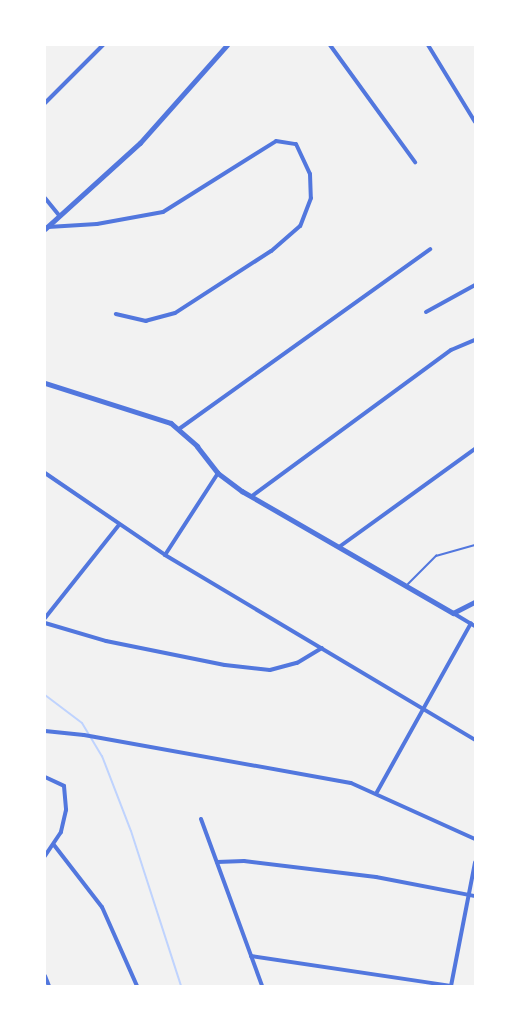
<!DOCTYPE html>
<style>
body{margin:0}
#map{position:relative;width:520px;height:1031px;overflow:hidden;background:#f2f2f2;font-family:"Work Sans",sans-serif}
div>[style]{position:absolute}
.stream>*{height:2px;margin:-1px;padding:0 1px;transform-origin:1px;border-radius:1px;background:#bfd3fe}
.service>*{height:1.5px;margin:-0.75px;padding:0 0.75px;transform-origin:0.75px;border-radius:0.75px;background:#5277de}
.minor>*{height:4px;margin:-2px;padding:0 2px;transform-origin:2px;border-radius:2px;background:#5277de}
.tertiary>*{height:4.5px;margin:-2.25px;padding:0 2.25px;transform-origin:2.25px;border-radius:2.25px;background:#5277de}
span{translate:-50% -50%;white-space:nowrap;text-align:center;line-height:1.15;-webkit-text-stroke:4.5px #fff;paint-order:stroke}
.frame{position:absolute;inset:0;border:46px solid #fff;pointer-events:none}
</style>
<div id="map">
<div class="stream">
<i style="left:45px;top:695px;width:46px;rotate:37.1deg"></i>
<i style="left:82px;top:723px;width:39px;rotate:59deg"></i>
<i style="left:102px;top:756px;width:80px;rotate:68.9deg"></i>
<i style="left:131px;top:831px;width:163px;rotate:72.1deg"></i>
</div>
<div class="service">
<i style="left:408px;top:584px;width:40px;rotate:-45deg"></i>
<i style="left:436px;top:556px;width:41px;rotate:-15.8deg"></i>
</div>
<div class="minor">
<i style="left:330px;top:45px;width:145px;rotate:54deg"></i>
<i style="left:428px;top:45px;width:90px;rotate:58.6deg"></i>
<i style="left:45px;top:103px;width:82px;rotate:-45deg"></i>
<i style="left:45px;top:198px;width:21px;rotate:51deg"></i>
<i style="left:48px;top:227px;width:49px;rotate:-3.5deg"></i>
<i style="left:97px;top:224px;width:67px;rotate:-10.3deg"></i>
<i style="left:163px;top:212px;width:133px;rotate:-32.1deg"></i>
<i style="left:276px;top:141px;width:20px;rotate:9deg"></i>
<i style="left:296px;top:144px;width:33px;rotate:65deg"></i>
<i style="left:310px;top:174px;width:24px;rotate:88deg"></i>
<i style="left:311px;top:198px;width:30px;rotate:111deg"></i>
<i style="left:300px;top:226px;width:38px;rotate:139deg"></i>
<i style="left:271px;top:251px;width:114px;rotate:147.1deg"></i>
<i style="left:175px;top:313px;width:30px;rotate:165deg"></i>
<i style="left:146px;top:321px;width:31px;rotate:-167deg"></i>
<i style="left:426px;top:312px;width:56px;rotate:-28.9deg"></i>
<i style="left:179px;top:429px;width:309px;rotate:-35.6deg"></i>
<i style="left:45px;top:473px;width:145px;rotate:34.3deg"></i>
<i style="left:165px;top:555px;width:361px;rotate:30.8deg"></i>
<i style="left:252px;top:496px;width:247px;rotate:-36.3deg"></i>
<i style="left:451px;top:350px;width:26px;rotate:-23deg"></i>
<i style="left:339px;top:547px;width:168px;rotate:-35.8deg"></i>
<i style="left:165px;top:555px;width:98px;rotate:-57.1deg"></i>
<i style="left:453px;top:613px;width:26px;rotate:31deg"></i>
<i style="left:45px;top:618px;width:119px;rotate:-51.5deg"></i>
<i style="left:45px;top:623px;width:64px;rotate:16.4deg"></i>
<i style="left:106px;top:641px;width:121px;rotate:11.4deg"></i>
<i style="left:225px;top:665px;width:45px;rotate:6.3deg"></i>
<i style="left:270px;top:670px;width:28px;rotate:-15deg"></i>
<i style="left:297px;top:663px;width:29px;rotate:-31deg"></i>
<i style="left:45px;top:731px;width:39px;rotate:6deg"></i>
<i style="left:84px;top:735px;width:271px;rotate:10.2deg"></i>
<i style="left:351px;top:783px;width:136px;rotate:24.3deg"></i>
<i style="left:45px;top:777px;width:21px;rotate:25deg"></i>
<i style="left:64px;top:786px;width:24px;rotate:85deg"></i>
<i style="left:66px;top:810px;width:23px;rotate:103deg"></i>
<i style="left:61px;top:832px;width:29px;rotate:124deg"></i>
<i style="left:377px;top:792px;width:193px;rotate:-60.9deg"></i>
<i style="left:201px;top:819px;width:178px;rotate:69.9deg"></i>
<i style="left:54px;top:845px;width:78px;rotate:52.3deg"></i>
<i style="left:102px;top:907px;width:86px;rotate:66.1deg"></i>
<i style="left:217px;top:862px;width:27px;rotate:-2deg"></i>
<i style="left:244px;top:861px;width:133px;rotate:6.9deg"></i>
<i style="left:376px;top:877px;width:101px;rotate:10.9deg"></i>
<i style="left:251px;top:956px;width:202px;rotate:8.5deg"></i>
<i style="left:45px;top:976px;width:11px;rotate:68deg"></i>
<i style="left:451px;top:986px;width:126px;rotate:-79deg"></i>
</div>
<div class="tertiary">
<i style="left:45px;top:229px;width:128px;rotate:-42.2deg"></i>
<i style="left:140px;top:143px;width:131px;rotate:-48.4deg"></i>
<i style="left:45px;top:383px;width:132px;rotate:17.6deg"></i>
<i style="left:171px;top:423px;width:35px;rotate:41deg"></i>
<i style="left:197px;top:446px;width:34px;rotate:52deg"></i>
<i style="left:218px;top:473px;width:30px;rotate:37deg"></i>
<i style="left:242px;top:491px;width:244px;rotate:30deg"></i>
<i style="left:453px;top:613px;width:25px;rotate:-27deg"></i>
</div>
<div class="frame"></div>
</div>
